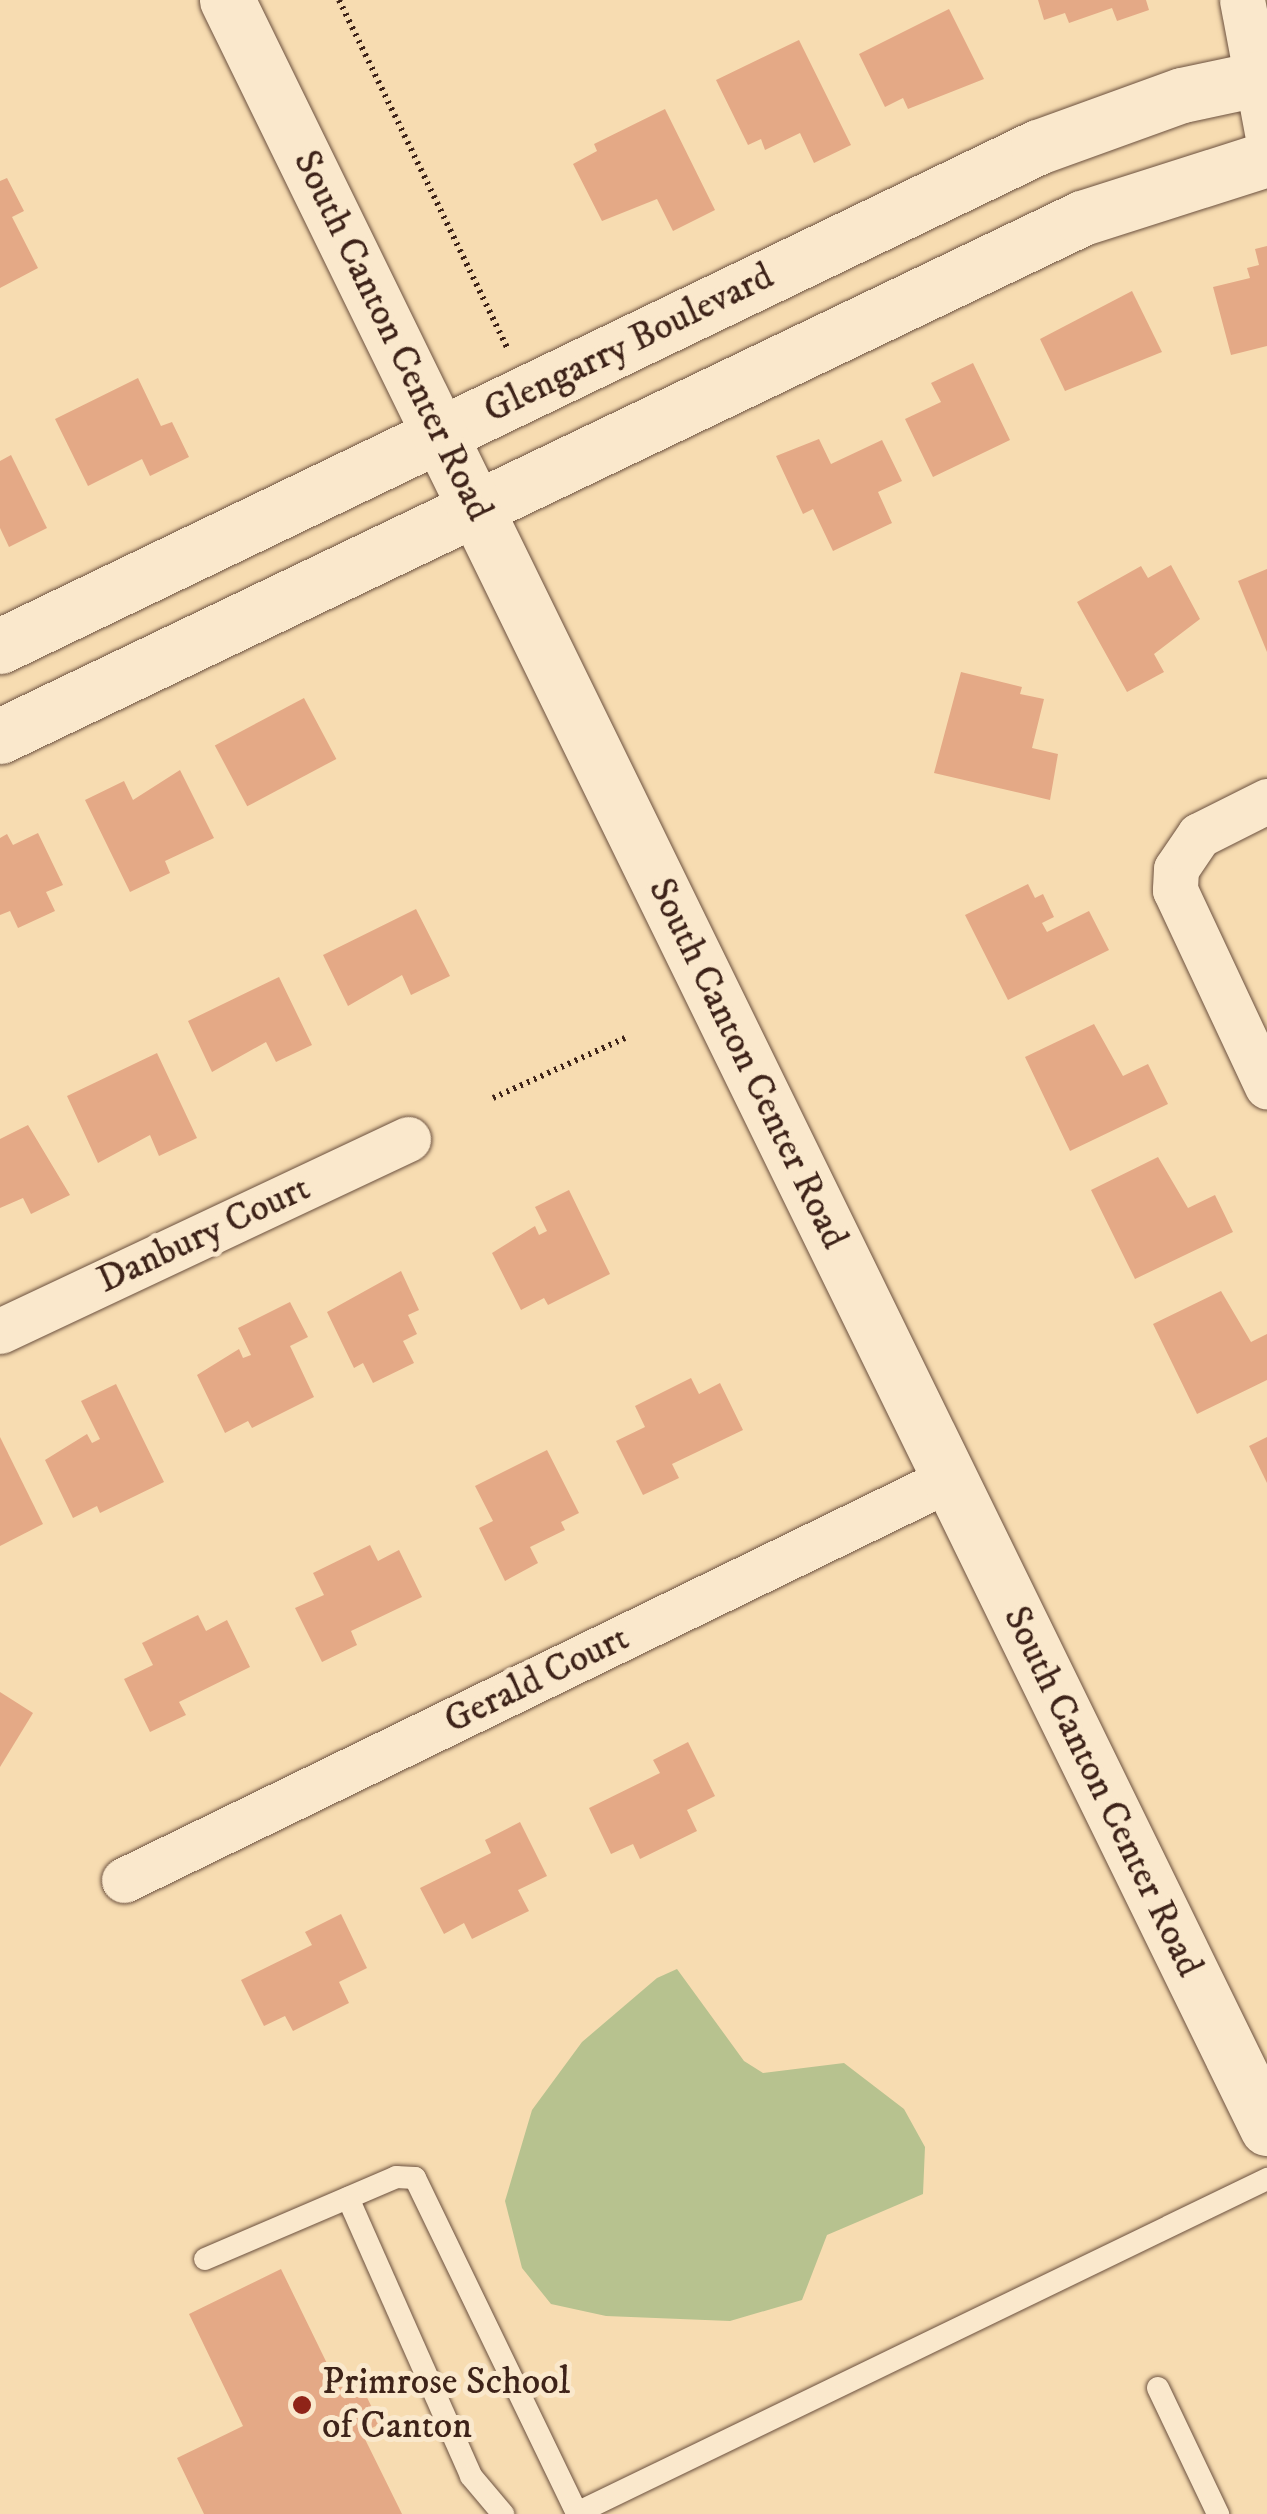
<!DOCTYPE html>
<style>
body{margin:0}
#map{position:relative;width:1267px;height:2514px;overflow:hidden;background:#f7dcb1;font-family:"IM FELL DW Pica",serif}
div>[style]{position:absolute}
.green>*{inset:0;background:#b7c28f}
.building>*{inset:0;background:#e4a986;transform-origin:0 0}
.path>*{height:6px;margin-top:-3px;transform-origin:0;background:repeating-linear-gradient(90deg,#3e2319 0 2.5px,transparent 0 7.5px)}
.roads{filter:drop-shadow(0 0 2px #6c513f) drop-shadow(0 0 2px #6c513f)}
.service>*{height:22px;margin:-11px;padding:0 11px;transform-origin:11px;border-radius:11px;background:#fae8cc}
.minor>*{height:45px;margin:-22.5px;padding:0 22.5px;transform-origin:22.5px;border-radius:22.5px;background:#fae8cc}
.tertiary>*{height:55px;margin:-27.5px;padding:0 27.5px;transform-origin:27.5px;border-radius:27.5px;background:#fae8cc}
.secondary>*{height:55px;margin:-27.5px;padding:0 27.5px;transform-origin:27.5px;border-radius:27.5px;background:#fae8cc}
.dots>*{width:28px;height:28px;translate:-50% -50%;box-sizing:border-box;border:5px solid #fae8cc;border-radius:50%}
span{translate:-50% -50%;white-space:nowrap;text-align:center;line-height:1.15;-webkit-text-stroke:10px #fae8cc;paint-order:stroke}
.street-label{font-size:38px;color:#3e2319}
.poi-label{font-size:38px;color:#3e2319}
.left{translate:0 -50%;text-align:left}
</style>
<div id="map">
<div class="green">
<i style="clip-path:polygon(677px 1969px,744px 2061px,763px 2073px,844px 2063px,904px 2109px,925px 2147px,923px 2194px,827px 2235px,802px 2300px,730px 2321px,606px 2316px,551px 2304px,522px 2268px,505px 2201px,532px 2110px,582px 2042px,657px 1978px)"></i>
</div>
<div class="building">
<i style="clip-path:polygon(1038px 0,1146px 0,1149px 10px,1117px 21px,1112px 8px,1069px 23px,1065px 13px,1044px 20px)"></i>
<i style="clip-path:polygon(949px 9px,984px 79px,908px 109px,903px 98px,885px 107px,859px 54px)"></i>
<i style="clip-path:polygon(799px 40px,851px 145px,814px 163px,800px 133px,765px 150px,761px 139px,748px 145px,716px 80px)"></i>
<i style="clip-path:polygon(665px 109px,715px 210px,673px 231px,657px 199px,602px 221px,573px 164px,597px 151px,594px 144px)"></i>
<i style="clip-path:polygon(7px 178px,24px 211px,12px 217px,38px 268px,0 288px,0 181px)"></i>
<i style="clip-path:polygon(1267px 246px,1267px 346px,1231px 355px,1213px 287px,1250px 278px,1247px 268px,1259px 265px,1255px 249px)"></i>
<i style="clip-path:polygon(1132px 291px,1162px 352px,1065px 391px,1040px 339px)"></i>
<i style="clip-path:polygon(973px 363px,1010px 440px,933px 477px,905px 419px,941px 402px,931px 383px)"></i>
<i style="clip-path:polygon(138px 378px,161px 426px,172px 422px,189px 457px,150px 476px,142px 459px,88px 486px,55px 419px)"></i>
<i style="clip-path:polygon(819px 439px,831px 464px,882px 440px,902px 481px,878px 492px,892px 523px,833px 551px,813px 509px,803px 514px,776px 456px)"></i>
<i style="clip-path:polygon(11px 455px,47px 528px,9px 547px,0 528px,0 461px)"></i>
<i style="clip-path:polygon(1171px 565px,1200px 619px,1154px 654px,1164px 672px,1127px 692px,1077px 602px,1141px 566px,1148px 578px)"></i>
<i style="clip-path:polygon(1267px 569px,1267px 652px,1238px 581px)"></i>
<i style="clip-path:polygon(961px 672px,1022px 687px,1020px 694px,1044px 699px,1032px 748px,1058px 754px,1050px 800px,934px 773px)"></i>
<i style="left:304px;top:698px;width:69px;height:101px;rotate:62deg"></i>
<i style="clip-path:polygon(180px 770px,214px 838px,165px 861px,170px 873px,130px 892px,85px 800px,124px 781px,133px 800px)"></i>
<i style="clip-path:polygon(38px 833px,63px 885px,46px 892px,55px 911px,18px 928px,10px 911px,0 915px,0 838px,7px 834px,13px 845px)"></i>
<i style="clip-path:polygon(1028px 884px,1035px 898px,1043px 894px,1054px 917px,1042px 923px,1047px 932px,1089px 911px,1109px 950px,1008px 1000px,965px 915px)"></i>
<i style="clip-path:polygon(416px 909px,450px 976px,411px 995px,402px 975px,348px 1006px,323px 955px)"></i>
<i style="clip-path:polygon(279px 977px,312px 1045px,276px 1062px,266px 1042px,212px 1072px,188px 1021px)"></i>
<i style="clip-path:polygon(1094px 1024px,1123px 1076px,1148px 1064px,1168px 1104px,1070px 1151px,1025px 1057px)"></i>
<i style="clip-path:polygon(157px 1053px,197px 1138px,159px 1156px,150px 1135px,98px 1163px,67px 1096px)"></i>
<i style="clip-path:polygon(28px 1125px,70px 1195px,31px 1214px,23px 1198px,0 1208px,0 1139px)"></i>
<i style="clip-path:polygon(1158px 1157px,1188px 1208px,1215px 1195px,1233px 1232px,1135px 1279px,1091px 1190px)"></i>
<i style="clip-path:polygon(569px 1190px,610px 1274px,548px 1305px,544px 1298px,521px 1310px,492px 1253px,535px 1226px,539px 1235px,547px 1231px,535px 1207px)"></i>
<i style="clip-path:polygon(401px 1271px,419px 1310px,408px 1315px,417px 1334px,403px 1341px,414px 1363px,373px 1383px,363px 1363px,354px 1368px,327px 1312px)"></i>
<i style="clip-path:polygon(1221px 1291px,1251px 1342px,1267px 1334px,1267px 1380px,1197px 1414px,1153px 1324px)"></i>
<i style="clip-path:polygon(290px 1302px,308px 1337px,290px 1346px,314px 1397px,252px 1428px,248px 1421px,225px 1433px,197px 1375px,239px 1349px,243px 1358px,251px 1355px,238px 1328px)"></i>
<i style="clip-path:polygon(691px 1378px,699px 1394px,720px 1383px,743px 1430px,672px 1464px,679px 1478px,643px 1495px,616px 1441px,645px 1427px,635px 1406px)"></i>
<i style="clip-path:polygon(116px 1384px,164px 1482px,100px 1513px,97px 1506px,73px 1518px,45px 1460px,87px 1434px,92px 1443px,100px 1439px,81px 1401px)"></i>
<i style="clip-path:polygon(0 1437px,43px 1524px,0 1546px)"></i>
<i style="clip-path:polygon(1267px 1437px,1267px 1483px,1249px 1446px)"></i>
<i style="clip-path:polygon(547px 1450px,579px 1513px,561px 1522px,565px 1530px,530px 1547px,538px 1563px,505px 1581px,479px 1528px,493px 1521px,475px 1486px)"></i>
<i style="clip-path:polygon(370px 1545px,378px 1561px,399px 1550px,422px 1597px,351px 1631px,357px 1645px,322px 1662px,295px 1608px,324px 1595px,313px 1573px)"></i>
<i style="clip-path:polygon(198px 1615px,206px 1631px,227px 1620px,250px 1667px,179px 1702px,186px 1715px,150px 1732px,124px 1679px,153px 1665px,142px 1643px)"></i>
<i style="clip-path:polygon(0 1692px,33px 1713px,0 1767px)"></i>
<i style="clip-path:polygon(688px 1742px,715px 1796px,687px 1810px,697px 1831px,640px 1859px,633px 1844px,611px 1854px,589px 1808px,660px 1773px,653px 1760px)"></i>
<i style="clip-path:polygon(520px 1822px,547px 1876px,518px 1890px,529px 1911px,472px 1939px,464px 1923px,444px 1934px,420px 1888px,491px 1853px,485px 1840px)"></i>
<i style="clip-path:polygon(341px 1914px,367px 1968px,339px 1982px,349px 2003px,293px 2031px,285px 2016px,264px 2026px,241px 1980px,312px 1945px,305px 1932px)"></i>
<i style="clip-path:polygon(281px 2269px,338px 2386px,357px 2377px,380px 2424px,362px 2433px,402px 2514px,204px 2514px,177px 2458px,243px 2426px,189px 2314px)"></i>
</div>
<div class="path">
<i style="left:339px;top:0;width:389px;rotate:64.2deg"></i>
<i style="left:493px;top:1098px;width:145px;rotate:-24.4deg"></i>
</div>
<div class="roads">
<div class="service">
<i style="left:348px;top:2198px;width:304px;rotate:66.1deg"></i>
<i style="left:471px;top:2476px;width:50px;rotate:49.9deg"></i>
<i style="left:205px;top:2259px;width:208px;rotate:-23.2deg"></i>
<i style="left:396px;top:2177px;width:19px;rotate:3deg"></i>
<i style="left:415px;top:2178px;width:372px;rotate:64.2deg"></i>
<i style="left:577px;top:2513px;width:767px;rotate:-25.83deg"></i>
<i style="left:1158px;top:2388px;width:140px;rotate:64.5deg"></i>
</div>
<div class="minor">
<i style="left:1242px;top:0;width:134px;rotate:79.3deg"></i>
<i style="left:1267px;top:801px;width:76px;rotate:153.4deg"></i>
<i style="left:1199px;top:835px;width:41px;rotate:124.1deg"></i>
<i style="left:1176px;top:869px;width:21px;rotate:93deg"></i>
<i style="left:1175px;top:890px;width:217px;rotate:64.9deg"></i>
<i style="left:0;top:1331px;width:451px;rotate:-25.2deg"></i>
<i style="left:124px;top:1880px;width:917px;rotate:-25.92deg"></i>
</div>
<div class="tertiary">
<i style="left:0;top:646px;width:1152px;rotate:-25.68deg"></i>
<i style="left:1038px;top:147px;width:153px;rotate:-19.9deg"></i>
<i style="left:1182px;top:95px;width:87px;rotate:-12deg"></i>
<i style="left:0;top:736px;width:1200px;rotate:-25.58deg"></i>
<i style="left:1082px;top:218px;width:194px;rotate:-17.7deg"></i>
</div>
<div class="secondary">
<i style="left:227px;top:0;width:2369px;rotate:63.95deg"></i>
</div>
</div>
<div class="dots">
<i style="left:302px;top:2405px;background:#8f2418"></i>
</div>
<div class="street-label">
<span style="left:392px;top:336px;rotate:64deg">South Canton Center Road</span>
<span style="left:629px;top:344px;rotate:-26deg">Glengarry Boulevard</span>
<span style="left:747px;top:1064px;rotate:64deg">South Canton Center Road</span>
<span style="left:204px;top:1235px;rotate:-25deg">Danbury Court</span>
<span style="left:537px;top:1680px;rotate:-26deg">Gerald Court</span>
<span style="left:1102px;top:1792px;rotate:64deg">South Canton Center Road</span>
</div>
<div class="poi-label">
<span class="left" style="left:322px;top:2405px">Primrose School<br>of Canton</span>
</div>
</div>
